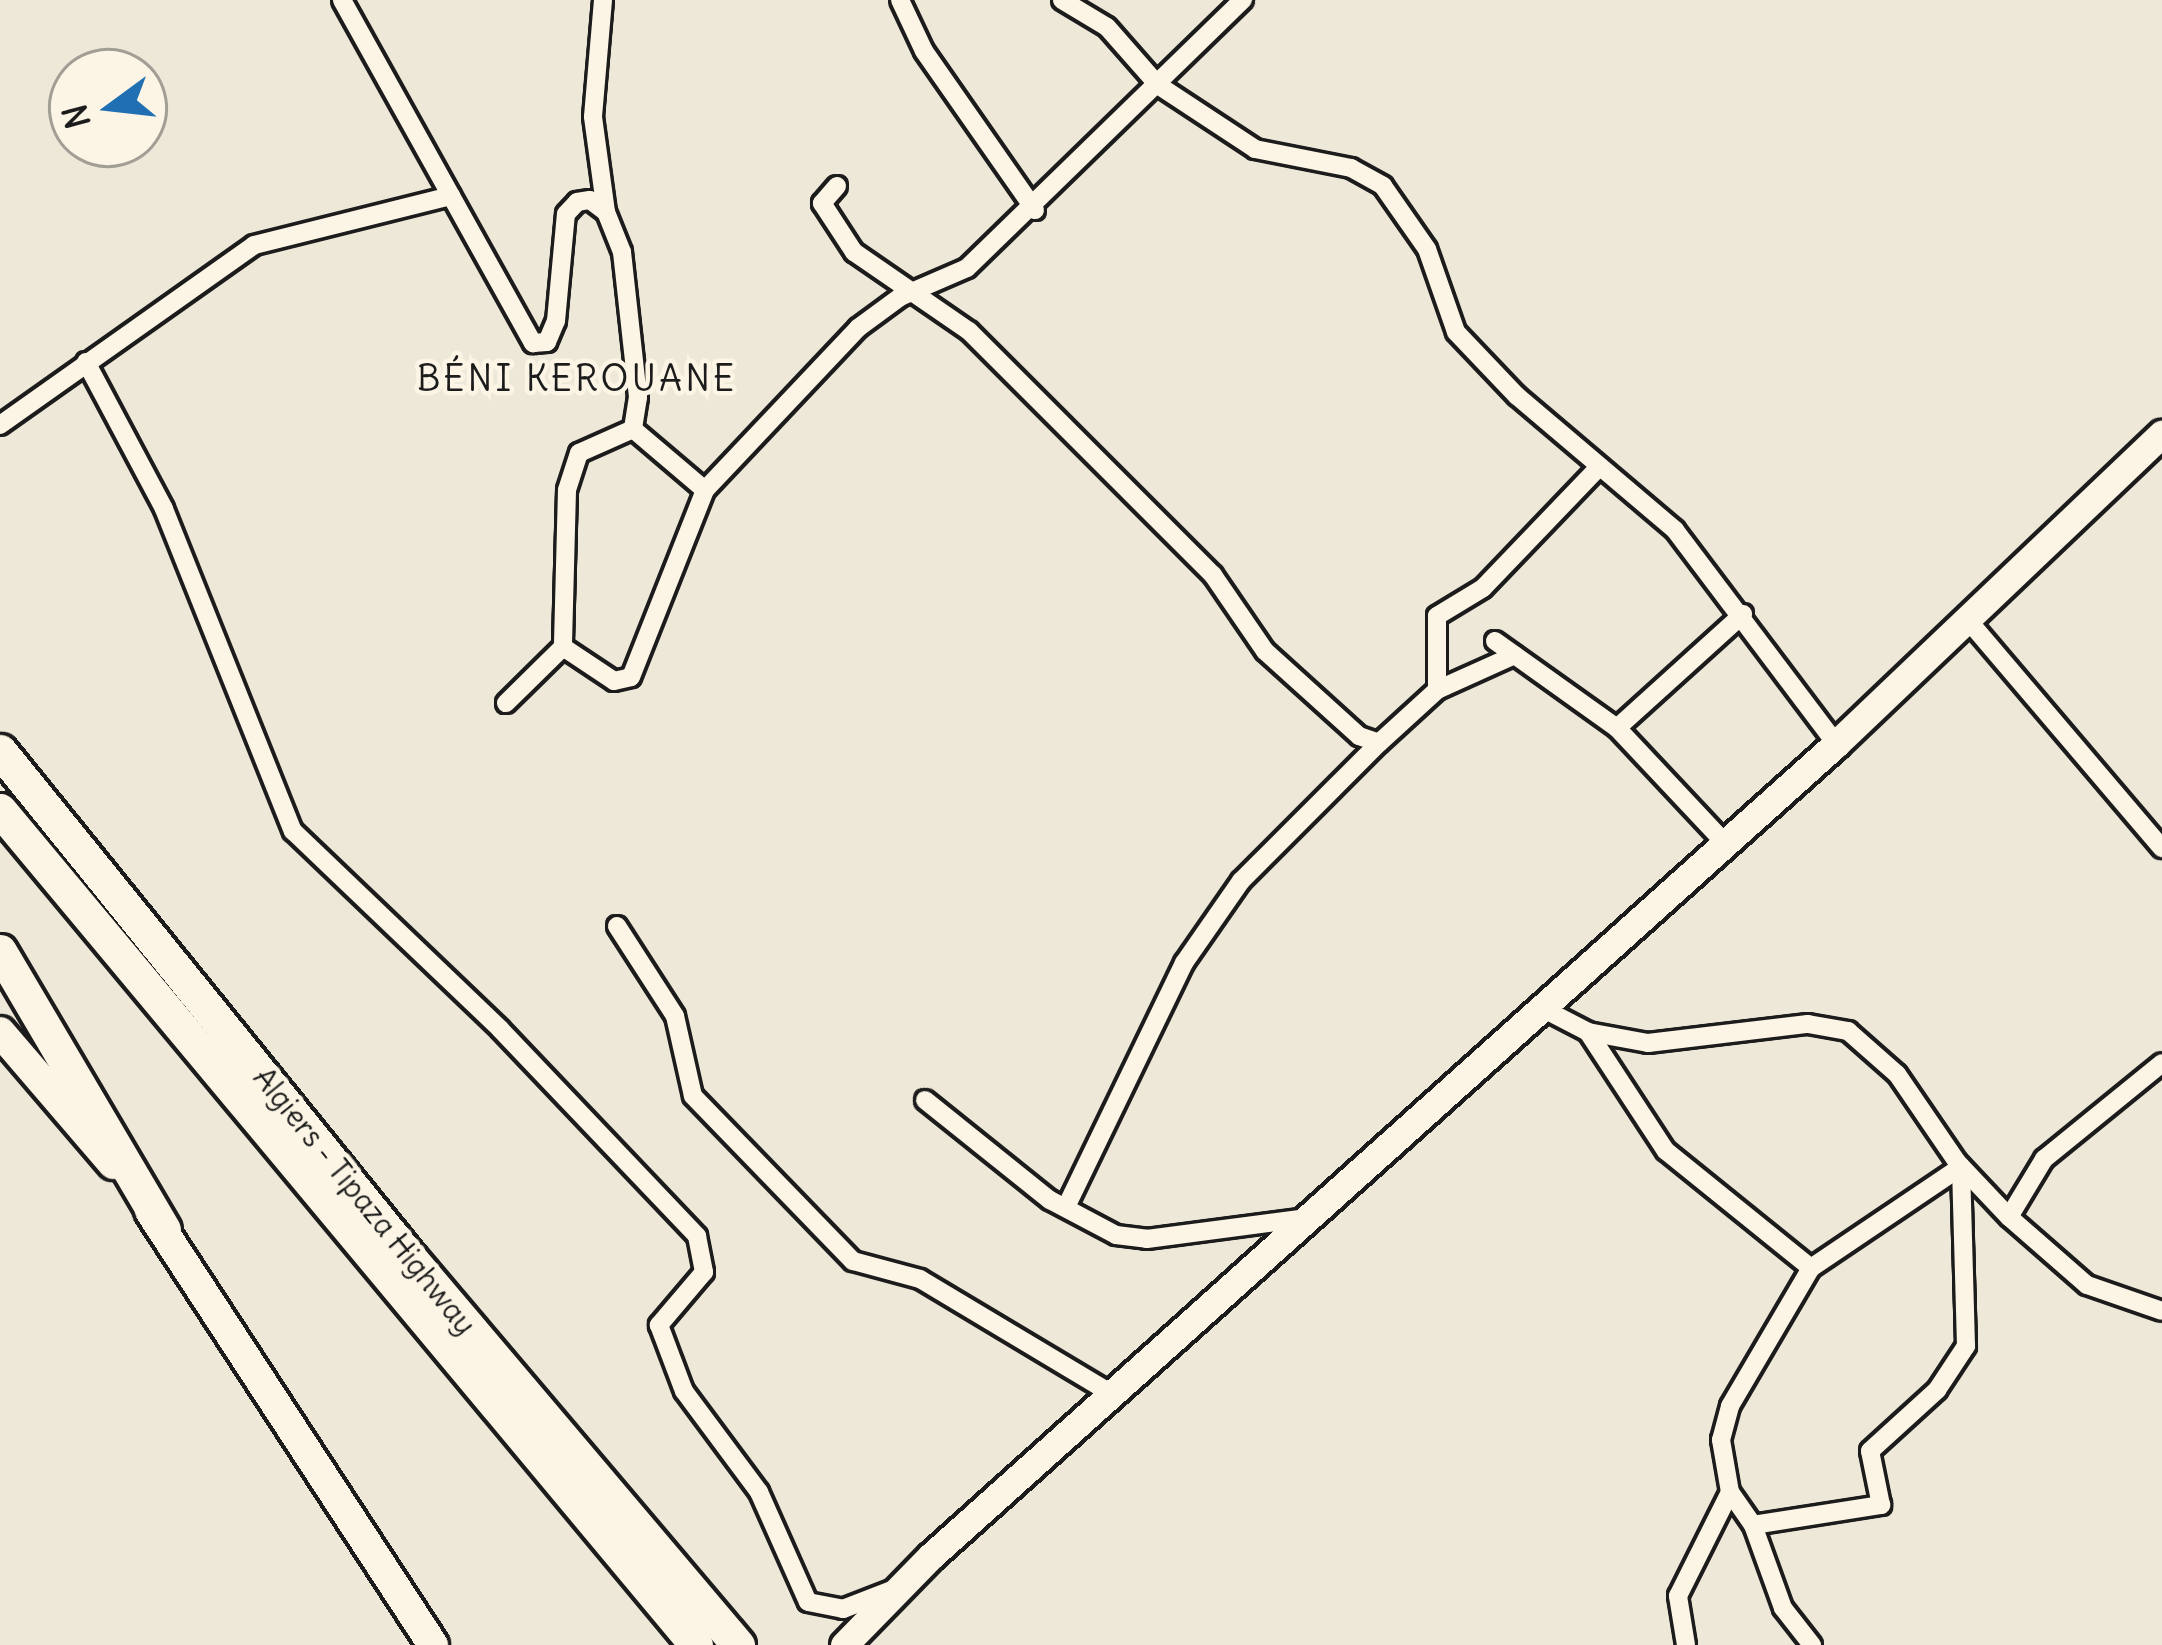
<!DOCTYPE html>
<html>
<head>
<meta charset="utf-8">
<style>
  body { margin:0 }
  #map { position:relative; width:2162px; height:1645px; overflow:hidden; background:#eee8d9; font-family:Delius,sans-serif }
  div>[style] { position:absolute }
  .roads { filter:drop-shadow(3px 0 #1c1c1c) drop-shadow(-3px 0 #1c1c1c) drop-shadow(0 3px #1c1c1c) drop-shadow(0 -3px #1c1c1c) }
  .street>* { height:18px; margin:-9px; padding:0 9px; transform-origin:9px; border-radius:9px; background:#fcf5e5 }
  .secondary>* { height:27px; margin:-13.5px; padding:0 13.5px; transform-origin:13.5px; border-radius:13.5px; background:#fcf5e5 }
  .primary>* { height:30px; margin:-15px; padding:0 15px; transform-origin:15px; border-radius:15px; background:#fcf5e5 }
  .highway>* { height:33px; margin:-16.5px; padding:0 16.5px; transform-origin:16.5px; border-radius:16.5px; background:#fcf5e5 }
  span { translate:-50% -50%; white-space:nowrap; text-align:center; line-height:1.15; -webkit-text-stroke:9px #fcf5e5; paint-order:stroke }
  .street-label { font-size:30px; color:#1c1c1c }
  .quarter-label { font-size:36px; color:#1c1c1c; letter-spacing:3px }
  .north { position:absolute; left:48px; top:48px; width:120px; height:120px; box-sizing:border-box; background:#fcf5e5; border:3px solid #a29e95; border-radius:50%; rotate:255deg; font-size:33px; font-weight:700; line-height:48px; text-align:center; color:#1c1c1c }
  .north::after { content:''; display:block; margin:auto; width:42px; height:54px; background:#1f6fb2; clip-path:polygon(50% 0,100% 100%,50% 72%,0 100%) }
</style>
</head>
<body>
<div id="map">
  <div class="roads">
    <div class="street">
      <div style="left:342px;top:0;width:393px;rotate:60.9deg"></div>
      <div style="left:533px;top:343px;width:14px;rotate:-4deg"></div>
      <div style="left:547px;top:342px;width:23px;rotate:-67deg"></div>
      <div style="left:556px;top:321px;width:107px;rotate:-84.7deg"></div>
      <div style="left:566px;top:214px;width:16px;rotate:-47deg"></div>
      <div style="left:577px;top:202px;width:13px;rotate:-9deg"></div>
      <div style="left:590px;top:200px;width:20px;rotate:37deg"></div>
      <div style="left:606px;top:212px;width:43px;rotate:68.2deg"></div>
      <div style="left:622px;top:252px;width:146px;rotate:83.7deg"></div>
      <div style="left:638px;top:397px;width:32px;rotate:99deg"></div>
      <div style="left:633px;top:429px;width:59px;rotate:156deg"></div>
      <div style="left:579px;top:453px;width:39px;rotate:108deg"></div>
      <div style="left:567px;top:490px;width:157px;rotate:91.5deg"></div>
      <div style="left:563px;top:647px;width:80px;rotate:135.5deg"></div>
      <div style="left:603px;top:0;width:117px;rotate:94.9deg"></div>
      <div style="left:593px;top:117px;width:96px;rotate:82.2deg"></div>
      <div style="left:900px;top:0;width:56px;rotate:64.8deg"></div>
      <div style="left:924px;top:51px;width:194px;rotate:55.1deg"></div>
      <div style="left:1062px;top:0;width:52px;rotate:31deg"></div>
      <div style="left:1107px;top:27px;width:77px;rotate:48.7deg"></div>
      <div style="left:1158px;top:85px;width:116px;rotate:33.4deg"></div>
      <div style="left:1255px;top:149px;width:98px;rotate:11.2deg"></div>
      <div style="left:1351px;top:168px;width:37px;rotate:29deg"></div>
      <div style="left:1383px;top:186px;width:77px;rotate:55.1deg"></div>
      <div style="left:1427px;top:249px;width:88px;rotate:70.7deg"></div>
      <div style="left:1456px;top:332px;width:88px;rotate:46.4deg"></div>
      <div style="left:1517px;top:396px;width:207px;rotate:40.3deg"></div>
      <div style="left:1675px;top:530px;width:268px;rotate:53deg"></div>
      <div style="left:837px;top:186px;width:23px;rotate:131deg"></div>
      <div style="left:822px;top:203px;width:59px;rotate:56.9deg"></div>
      <div style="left:854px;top:252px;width:140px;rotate:34.5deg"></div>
      <div style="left:969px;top:331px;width:345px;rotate:45deg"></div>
      <div style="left:1213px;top:575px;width:92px;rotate:55.6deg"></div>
      <div style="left:1265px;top:651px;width:127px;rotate:42.1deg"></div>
      <div style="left:1359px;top:736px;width:21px;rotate:19deg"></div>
      <div style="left:1379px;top:743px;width:79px;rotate:-42.4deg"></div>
      <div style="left:1437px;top:690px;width:74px;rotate:-90deg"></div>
      <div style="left:1437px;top:616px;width:54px;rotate:-31.3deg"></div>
      <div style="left:1483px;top:588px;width:168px;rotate:-46.2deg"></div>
      <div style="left:86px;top:362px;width:166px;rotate:62deg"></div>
      <div style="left:164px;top:509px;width:347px;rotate:68.2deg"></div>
      <div style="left:293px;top:831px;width:286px;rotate:43.7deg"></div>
      <div style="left:500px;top:1029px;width:286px;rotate:46.4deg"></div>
      <div style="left:697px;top:1236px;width:37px;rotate:79deg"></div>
      <div style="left:704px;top:1272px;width:70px;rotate:130.3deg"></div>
      <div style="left:659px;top:1325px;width:71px;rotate:69.3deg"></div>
      <div style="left:684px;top:1391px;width:126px;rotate:53.4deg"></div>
      <div style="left:759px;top:1492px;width:120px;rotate:66deg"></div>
      <div style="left:808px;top:1602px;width:36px;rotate:11deg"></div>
      <div style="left:843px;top:1609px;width:63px;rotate:-21.3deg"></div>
      <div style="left:0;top:425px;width:311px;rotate:-35.3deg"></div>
      <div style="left:254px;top:245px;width:203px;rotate:-14deg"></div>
      <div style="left:633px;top:429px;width:94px;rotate:40.3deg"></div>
      <div style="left:1967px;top:619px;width:301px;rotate:49.6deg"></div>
      <div style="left:1495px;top:641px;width:150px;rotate:35.5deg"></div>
      <div style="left:1617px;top:728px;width:155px;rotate:46.8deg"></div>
      <div style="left:563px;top:647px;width:61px;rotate:33.7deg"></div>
      <div style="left:614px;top:681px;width:17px;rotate:-13deg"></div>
      <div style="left:631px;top:677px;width:201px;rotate:-68.4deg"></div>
      <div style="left:705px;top:490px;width:223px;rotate:-46.6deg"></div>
      <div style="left:858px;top:328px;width:52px;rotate:-36.4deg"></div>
      <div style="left:900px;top:297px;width:73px;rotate:-23.4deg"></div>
      <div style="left:967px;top:268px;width:385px;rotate:-44.2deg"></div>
      <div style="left:1437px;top:690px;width:85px;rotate:-24.2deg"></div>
      <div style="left:1617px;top:728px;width:170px;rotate:-42.1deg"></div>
      <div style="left:617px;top:926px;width:107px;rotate:57.2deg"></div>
      <div style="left:675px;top:1016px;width:82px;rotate:77.3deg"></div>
      <div style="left:693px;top:1096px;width:230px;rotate:45.9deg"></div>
      <div style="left:853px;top:1261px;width:69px;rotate:15deg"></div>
      <div style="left:920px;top:1279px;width:226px;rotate:30.9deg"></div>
      <div style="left:1538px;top:1006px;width:56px;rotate:27.5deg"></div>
      <div style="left:1588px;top:1032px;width:61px;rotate:10.4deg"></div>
      <div style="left:1648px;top:1043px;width:161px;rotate:-6.8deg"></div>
      <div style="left:1808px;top:1024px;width:41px;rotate:9.9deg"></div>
      <div style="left:1848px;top:1031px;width:65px;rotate:41.3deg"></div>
      <div style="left:1897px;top:1074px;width:107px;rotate:55.7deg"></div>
      <div style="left:1957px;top:1162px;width:76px;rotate:46.6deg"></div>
      <div style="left:2009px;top:1217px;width:103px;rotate:41.1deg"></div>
      <div style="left:2087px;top:1285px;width:79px;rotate:19.1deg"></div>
      <div style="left:1588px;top:1032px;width:142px;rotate:56.8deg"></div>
      <div style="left:1666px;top:1151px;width:186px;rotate:38.9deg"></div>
      <div style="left:925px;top:1100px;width:160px;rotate:38.7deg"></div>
      <div style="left:1050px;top:1200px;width:75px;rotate:27.9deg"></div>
      <div style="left:1116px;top:1235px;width:31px;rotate:7deg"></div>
      <div style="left:1147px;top:1239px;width:160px;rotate:-7.5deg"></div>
      <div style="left:1067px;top:1205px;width:269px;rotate:-64.2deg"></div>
      <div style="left:1184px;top:963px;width:100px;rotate:-55.2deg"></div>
      <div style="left:1241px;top:881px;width:195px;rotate:-45deg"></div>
      <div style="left:2009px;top:1217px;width:68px;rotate:-58.9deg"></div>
      <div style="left:2044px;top:1159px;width:152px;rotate:-39.1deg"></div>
      <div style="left:1753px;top:1525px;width:130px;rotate:-8.9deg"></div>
      <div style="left:1881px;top:1505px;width:55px;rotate:-101.5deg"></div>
      <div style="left:1870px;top:1451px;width:91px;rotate:-42.3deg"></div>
      <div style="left:1937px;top:1390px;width:53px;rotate:-56.6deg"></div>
      <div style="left:1966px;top:1346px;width:179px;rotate:-91.6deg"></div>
      <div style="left:1686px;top:1645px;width:50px;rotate:-99.3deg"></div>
      <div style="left:1678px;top:1596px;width:116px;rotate:-63.4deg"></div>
      <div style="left:1812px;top:1645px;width:47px;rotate:-128.1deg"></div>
      <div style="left:1783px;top:1608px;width:88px;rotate:-109.9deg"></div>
      <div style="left:1753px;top:1525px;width:40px;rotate:-124.9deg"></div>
      <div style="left:1730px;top:1492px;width:53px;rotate:-99.8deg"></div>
      <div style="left:1721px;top:1440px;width:35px;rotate:-75deg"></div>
      <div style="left:1730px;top:1406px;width:160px;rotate:-59.6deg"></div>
      <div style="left:1811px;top:1268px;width:181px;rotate:-34deg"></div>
    </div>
    <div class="secondary">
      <div style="left:844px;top:1645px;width:124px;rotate:-45.7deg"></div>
      <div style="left:931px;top:1556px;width:1216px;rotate:-41.9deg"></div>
      <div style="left:1836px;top:744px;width:450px;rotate:-43.6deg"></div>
    </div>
    <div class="primary">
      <div style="left:0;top:1032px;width:174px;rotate:49.4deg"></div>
      <div style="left:150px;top:1211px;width:518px;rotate:56.89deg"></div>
    </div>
    <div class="highway">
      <div style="left:0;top:751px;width:653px;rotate:51.03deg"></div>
      <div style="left:411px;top:1259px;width:506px;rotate:49.73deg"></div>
      <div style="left:0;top:810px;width:1087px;rotate:50.19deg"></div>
      <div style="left:0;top:951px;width:323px;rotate:59.5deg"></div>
    </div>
  </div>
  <div class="street-label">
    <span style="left:365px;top:1201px;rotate:51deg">Algiers - Tipaza Highway</span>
  </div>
  <div class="quarter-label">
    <span style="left:577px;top:379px">BÉNI KEROUANE</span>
  </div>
  <div class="north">N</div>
</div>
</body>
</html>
